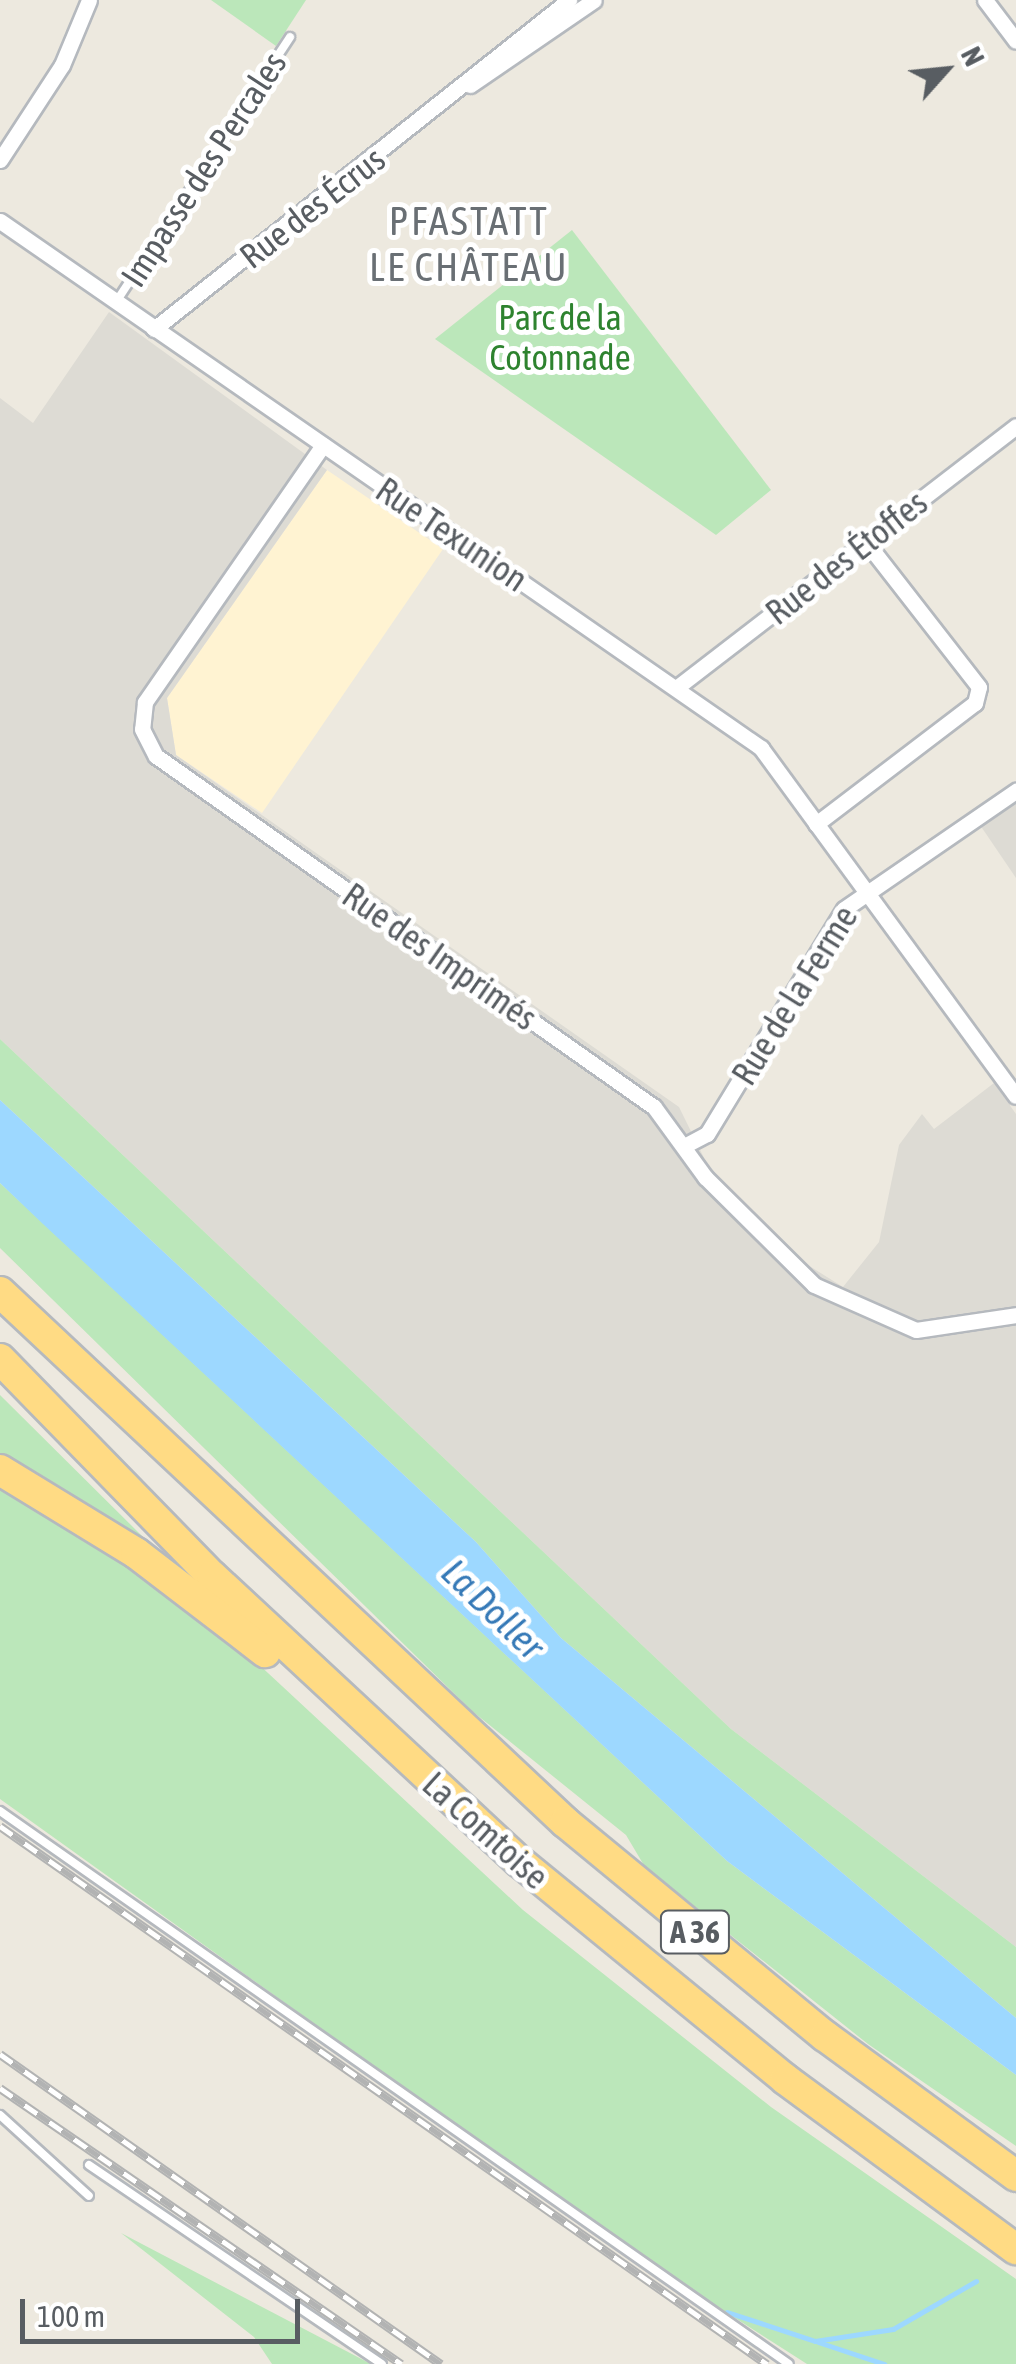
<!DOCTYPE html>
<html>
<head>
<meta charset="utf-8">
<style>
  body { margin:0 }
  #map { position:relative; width:1016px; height:2364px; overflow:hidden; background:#ede9df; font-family:"Asap Condensed",sans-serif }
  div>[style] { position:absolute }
  .commercial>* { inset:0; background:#fff3d2 }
  .industrial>* { inset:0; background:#dddbd4 }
  .green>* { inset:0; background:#bbe7ba }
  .water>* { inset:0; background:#9dd8ff }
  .stream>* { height:5px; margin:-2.5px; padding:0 2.5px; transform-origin:2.5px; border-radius:2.5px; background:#9dd8ff }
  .roads { filter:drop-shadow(2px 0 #b5b9be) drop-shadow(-2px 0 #b5b9be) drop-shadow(0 2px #b5b9be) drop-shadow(0 -2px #b5b9be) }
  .lane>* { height:8px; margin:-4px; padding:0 4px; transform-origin:4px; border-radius:4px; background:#fff }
  .street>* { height:15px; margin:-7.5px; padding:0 7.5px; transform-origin:7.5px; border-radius:7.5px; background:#fff }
  .highway>* { height:30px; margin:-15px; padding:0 15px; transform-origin:15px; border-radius:15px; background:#ffdb84 }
  .rail>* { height:9px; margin-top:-4.5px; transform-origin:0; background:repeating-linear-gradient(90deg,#fff 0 15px,#b2b3b3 0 30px); box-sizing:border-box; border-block:2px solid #b2b3b3 }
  span { translate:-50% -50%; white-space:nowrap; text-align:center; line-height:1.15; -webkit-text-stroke:10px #fff; paint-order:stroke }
  .shield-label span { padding:2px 8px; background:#fff; border:2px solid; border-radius:8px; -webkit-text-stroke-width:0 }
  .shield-label { font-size:32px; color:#585d62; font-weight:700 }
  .street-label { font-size:35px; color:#585d62 }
  .park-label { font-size:35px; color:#2e832f }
  .water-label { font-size:38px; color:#3579b7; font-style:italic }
  .quarter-label { font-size:40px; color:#696f74; letter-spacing:2.5px }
  .north { position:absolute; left:896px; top:20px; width:100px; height:100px; -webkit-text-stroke:8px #fff; paint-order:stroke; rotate:63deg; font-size:28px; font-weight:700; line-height:40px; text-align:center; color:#585d62 }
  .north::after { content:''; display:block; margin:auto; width:35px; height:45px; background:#585d62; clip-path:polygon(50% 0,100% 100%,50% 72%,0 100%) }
  .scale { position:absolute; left:20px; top:2299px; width:280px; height:45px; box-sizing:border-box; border:5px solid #585d62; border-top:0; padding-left:12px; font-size:30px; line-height:35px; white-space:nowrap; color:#585d62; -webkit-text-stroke:8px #fff; paint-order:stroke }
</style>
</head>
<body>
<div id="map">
  <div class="commercial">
    <div style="clip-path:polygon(327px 470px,443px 549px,262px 813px,176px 755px,167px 698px)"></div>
  </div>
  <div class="industrial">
    <div style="clip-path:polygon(109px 312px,327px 470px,167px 698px,176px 755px,679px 1107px,709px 1168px,803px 1262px,843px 1287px,879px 1242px,899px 1145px,922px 1114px,934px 1129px,994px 1083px,1016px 1114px,1016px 1947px,731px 1729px,0 1039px,0 398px,33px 423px)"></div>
    <div style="clip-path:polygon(1016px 802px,1016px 878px,980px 825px)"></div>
  </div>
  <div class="green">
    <div style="clip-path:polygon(211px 0,306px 0,276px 46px)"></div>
    <div style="clip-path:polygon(572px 230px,771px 490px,716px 535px,435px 339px)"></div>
    <div style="clip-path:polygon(0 1039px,731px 1729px,1016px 1947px,1016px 2018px,561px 1638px,476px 1542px,0 1100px)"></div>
    <div style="clip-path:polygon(0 1183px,727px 1861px,1016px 2075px,1016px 2146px,868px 2044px,645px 1867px,626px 1835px,472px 1711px,0 1248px)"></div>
    <div style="clip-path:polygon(0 1395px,143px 1537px,0 1457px)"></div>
    <div style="clip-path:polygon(0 1484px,128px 1564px,253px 1659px,523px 1910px,771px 2107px,1016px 2279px,1016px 2364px,807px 2364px,637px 2255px,0 1799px)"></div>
    <div style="clip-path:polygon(121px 2233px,371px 2364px,272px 2364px,254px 2337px)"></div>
  </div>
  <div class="water">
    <div style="clip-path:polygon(0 1100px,476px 1542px,561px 1638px,1016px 2018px,1016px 2075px,727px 1861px,43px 1224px,0 1183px)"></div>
  </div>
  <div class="stream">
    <div style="left:727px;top:2312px;width:93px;rotate:18.2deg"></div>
    <div style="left:815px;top:2341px;width:79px;rotate:-8.7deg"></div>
    <div style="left:893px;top:2329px;width:96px;rotate:-30deg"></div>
    <div style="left:818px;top:2342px;width:70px;rotate:18.4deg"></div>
  </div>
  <div class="roads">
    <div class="lane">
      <div style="left:116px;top:302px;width:317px;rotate:-56.7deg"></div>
      <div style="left:0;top:1811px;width:963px;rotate:35.03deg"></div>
      <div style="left:0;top:2115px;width:120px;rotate:42.3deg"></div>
      <div style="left:89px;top:2165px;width:354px;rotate:34.2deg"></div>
    </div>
    <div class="street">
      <div style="left:985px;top:0;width:51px;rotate:52.9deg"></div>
      <div style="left:470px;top:85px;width:150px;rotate:-34.4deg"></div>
      <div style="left:0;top:160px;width:113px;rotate:-56.9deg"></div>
      <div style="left:62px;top:65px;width:70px;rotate:-67.4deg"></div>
      <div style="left:0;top:221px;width:926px;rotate:34.7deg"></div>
      <div style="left:761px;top:748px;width:431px;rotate:53.8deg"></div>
      <div style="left:154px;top:329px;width:530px;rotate:-38.41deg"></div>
      <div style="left:323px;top:445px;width:313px;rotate:124.7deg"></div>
      <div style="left:145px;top:702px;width:27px;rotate:96deg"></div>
      <div style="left:142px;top:729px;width:30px;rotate:63deg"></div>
      <div style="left:156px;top:756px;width:609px;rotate:35.18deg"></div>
      <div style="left:654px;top:1107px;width:87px;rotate:53.9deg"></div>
      <div style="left:705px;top:1177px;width:153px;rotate:44.7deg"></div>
      <div style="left:814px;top:1285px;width:111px;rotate:23.8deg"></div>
      <div style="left:916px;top:1330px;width:101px;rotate:-8.5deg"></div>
      <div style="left:676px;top:688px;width:429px;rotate:-37.6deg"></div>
      <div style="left:816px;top:824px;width:200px;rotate:-37.3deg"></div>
      <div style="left:975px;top:703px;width:16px;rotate:-76deg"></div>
      <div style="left:979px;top:687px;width:184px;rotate:-127.9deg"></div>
      <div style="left:684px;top:1146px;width:26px;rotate:-28deg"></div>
      <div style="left:707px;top:1134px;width:263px;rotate:-58.7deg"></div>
      <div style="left:844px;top:909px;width:209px;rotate:-34.5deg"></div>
    </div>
    <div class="highway">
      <div style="left:0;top:1292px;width:775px;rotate:43.17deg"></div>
      <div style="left:565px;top:1822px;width:337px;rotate:39.5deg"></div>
      <div style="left:825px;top:2036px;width:237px;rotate:36.2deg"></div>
      <div style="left:0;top:1359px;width:303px;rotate:45.7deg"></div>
      <div style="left:212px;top:1576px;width:420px;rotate:42.9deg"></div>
      <div style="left:520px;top:1862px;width:343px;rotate:39.3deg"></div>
      <div style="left:785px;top:2079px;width:287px;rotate:36.4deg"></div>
      <div style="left:0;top:1470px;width:159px;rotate:31.4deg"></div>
      <div style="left:136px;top:1553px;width:163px;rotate:37.5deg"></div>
    </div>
  </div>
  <div class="rail">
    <div style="left:0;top:1826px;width:937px;rotate:35.05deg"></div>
    <div style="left:0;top:2054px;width:539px;rotate:35.11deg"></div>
    <div style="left:0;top:2088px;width:487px;rotate:34.5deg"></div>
  </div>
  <div class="shield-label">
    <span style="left:695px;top:1932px">A 36</span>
  </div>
  <div class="street-label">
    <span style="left:203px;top:169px;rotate:-57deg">Impasse des Percales</span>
    <span style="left:312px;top:207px;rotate:-38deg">Rue des Écrus</span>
    <span style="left:452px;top:534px;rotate:34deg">Rue Texunion</span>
    <span style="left:846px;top:557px;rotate:-38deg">Rue des Étoffes</span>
    <span style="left:440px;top:956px;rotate:35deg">Rue des Imprimés</span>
    <span style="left:794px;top:995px;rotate:-58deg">Rue de la Ferme</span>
    <span style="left:486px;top:1830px;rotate:42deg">La Comtoise</span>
  </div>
  <div class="park-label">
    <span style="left:560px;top:337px">Parc de la<br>Cotonnade</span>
  </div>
  <div class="water-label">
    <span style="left:493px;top:1609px;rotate:44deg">La Doller</span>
  </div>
  <div class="quarter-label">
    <span style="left:469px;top:244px">PFASTATT<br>LE CHÂTEAU</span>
  </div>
  <div class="north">N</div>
  <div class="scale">100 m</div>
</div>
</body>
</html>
